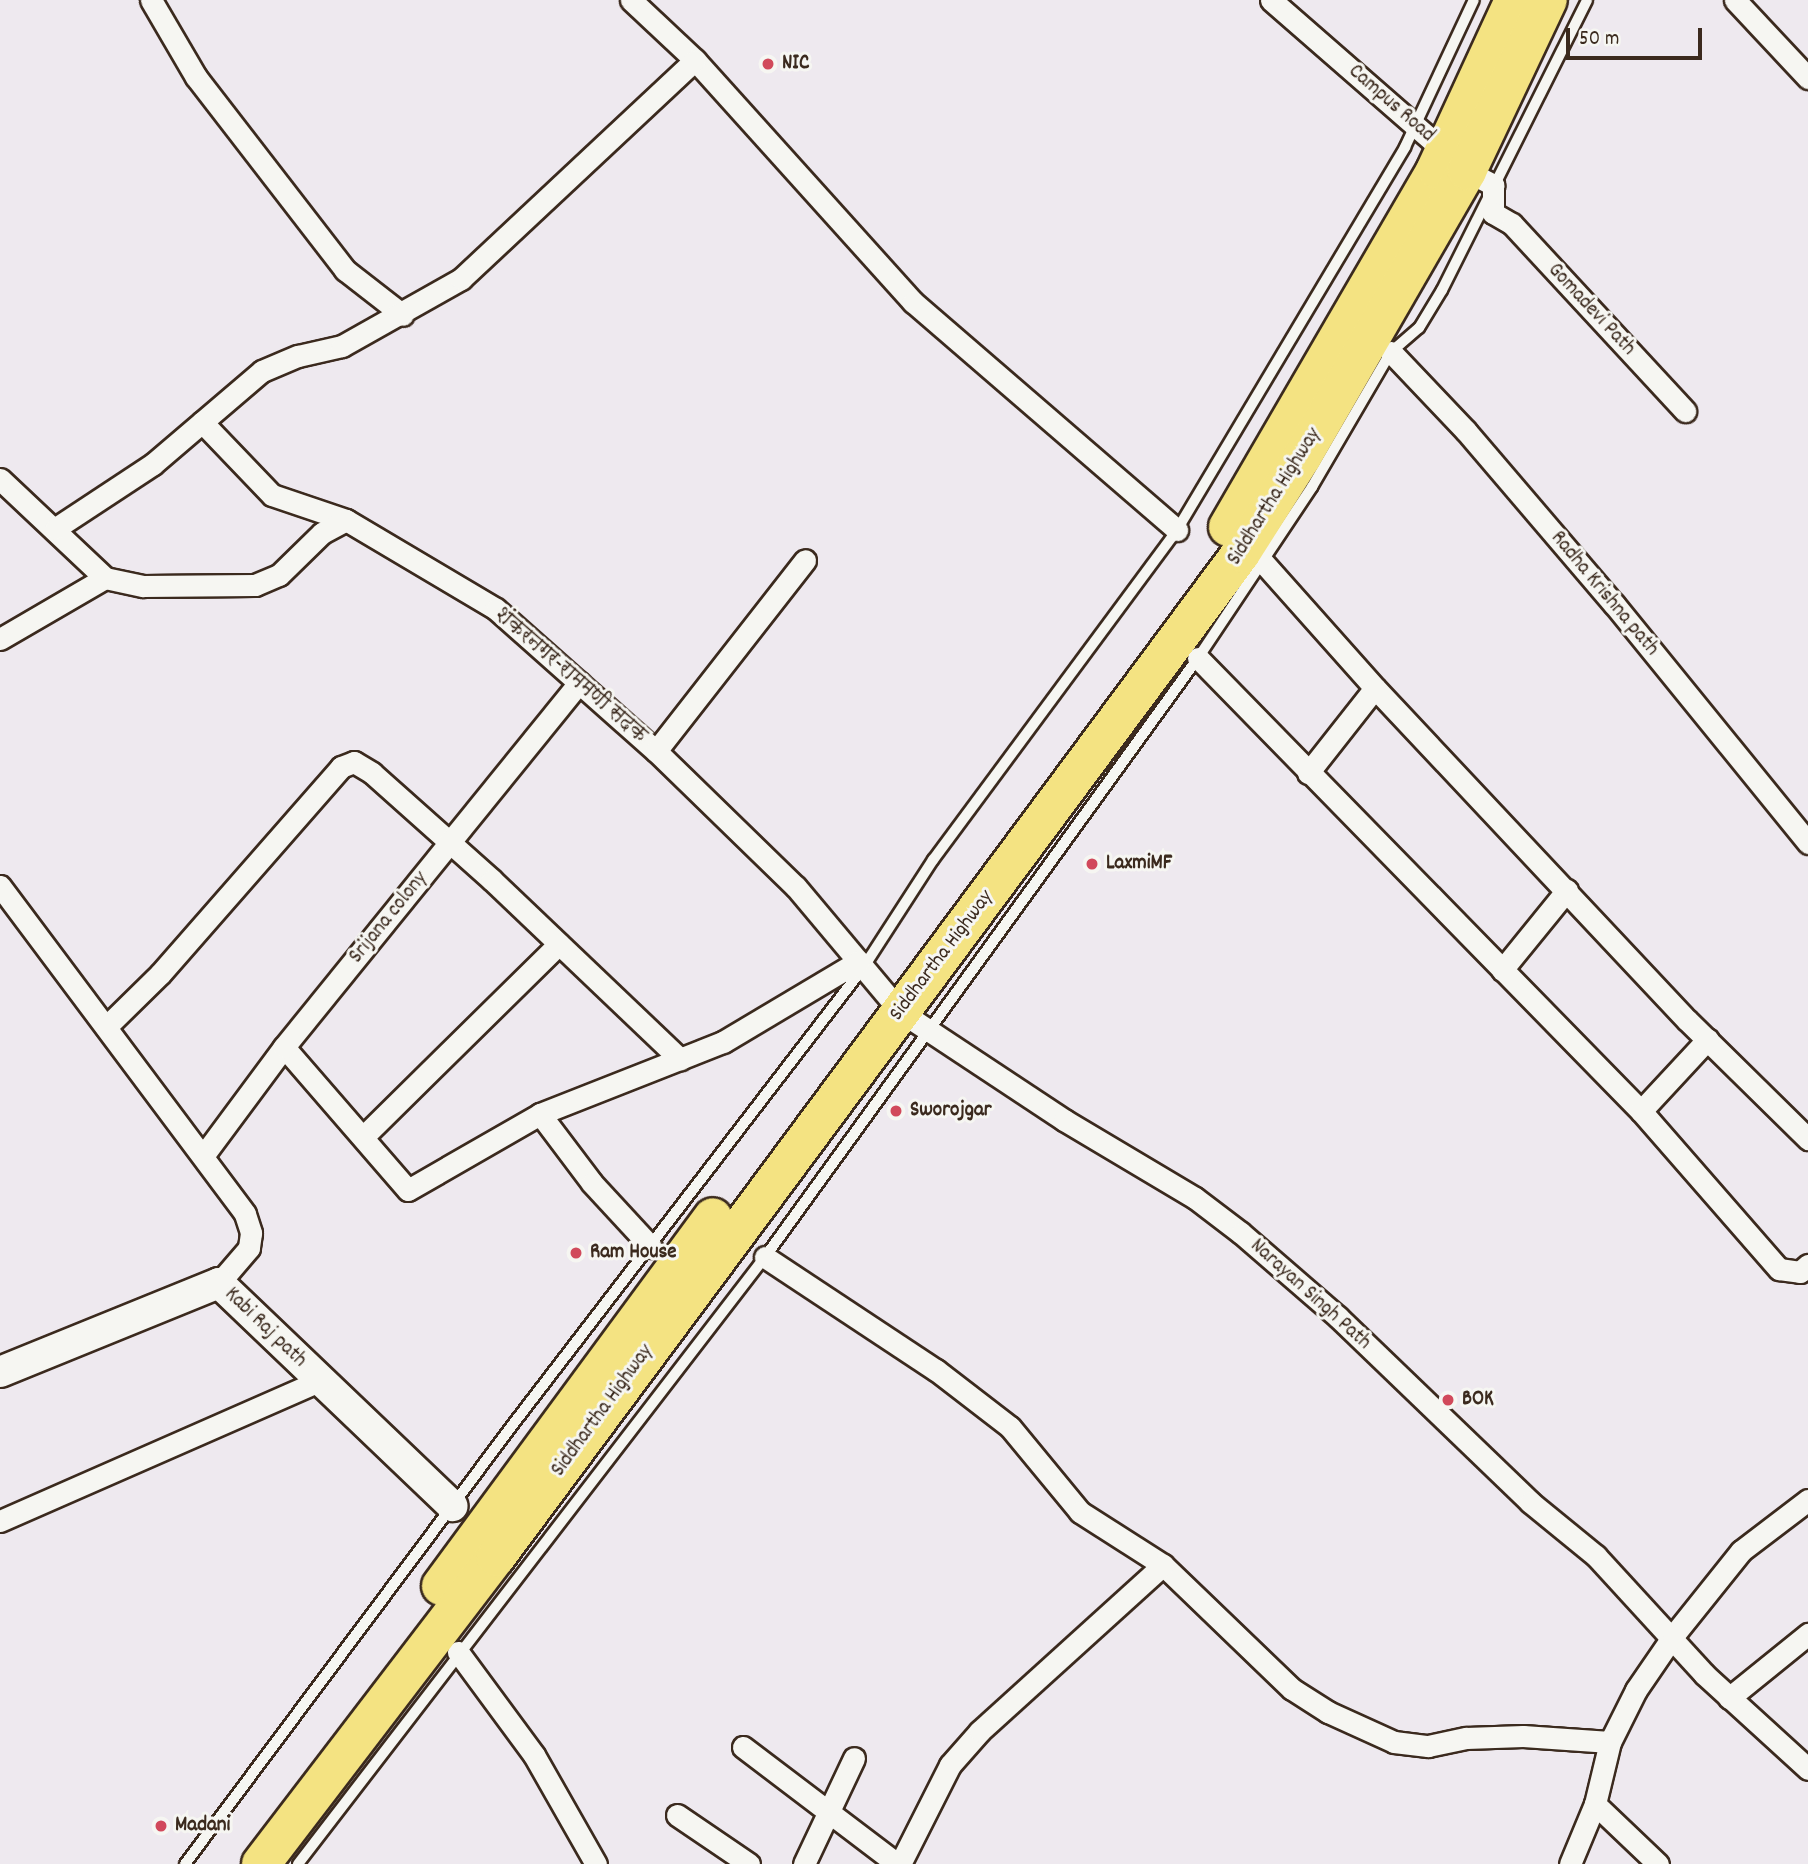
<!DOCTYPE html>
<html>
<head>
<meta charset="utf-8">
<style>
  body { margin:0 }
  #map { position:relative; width:1808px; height:1864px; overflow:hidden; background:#eee9ef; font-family:Dekko,"Playpen Sans Deva",sans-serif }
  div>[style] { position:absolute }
  .roads { filter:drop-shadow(2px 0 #3b2a1e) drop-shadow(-2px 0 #3b2a1e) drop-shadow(0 2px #3b2a1e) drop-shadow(0 -2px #3b2a1e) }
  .lane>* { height:10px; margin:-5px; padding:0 5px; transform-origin:5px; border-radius:5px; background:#f6f6f2 }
  .street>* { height:21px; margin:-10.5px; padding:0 10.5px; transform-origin:10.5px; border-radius:10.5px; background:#f6f6f2 }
  .secondary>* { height:30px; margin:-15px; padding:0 15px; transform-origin:15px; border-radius:15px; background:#f6f6f2 }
  .highway>* { height:38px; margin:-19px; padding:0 19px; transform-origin:19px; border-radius:19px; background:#f4e382 }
  .dots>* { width:19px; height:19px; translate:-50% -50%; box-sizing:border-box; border:4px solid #f6f6f2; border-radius:50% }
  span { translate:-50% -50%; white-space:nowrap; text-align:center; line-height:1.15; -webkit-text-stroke:6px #f6f6f2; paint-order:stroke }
  .poi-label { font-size:21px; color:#3b2a1e; font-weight:700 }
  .left { translate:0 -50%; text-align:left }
  .street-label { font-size:21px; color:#3b2a1e }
  .scale { position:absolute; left:1566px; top:28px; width:136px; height:32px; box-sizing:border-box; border:4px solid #3b2a1e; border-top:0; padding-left:9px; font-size:21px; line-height:24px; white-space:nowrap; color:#3b2a1e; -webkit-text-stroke:5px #f6f6f2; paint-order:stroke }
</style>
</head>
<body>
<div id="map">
  <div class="roads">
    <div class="lane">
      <div style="left:185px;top:1864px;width:550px;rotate:-53.28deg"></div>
      <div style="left:514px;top:1423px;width:573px;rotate:-52.51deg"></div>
      <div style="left:863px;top:968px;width:129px;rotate:-57.1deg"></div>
      <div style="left:933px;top:860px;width:410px;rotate:-53.5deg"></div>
      <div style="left:1177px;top:530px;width:446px;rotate:-59.2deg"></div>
      <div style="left:1405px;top:147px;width:162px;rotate:-64.9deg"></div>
      <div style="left:298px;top:1864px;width:766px;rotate:-52.43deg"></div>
      <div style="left:765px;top:1257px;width:739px;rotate:-54.14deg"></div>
      <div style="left:1198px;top:658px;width:206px;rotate:-56.3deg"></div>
      <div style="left:1312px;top:487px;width:156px;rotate:-59.7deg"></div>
      <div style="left:1391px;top:352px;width:37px;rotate:-41deg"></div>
      <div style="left:1419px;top:328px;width:44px;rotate:-58.8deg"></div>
      <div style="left:1442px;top:290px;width:324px;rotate:-63.4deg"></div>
    </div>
    <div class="street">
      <div style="left:151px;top:0;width:89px;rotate:59.7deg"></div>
      <div style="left:196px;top:77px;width:244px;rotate:52.3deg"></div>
      <div style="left:345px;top:270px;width:73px;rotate:37.8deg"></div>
      <div style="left:631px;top:0;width:88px;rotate:43.2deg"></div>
      <div style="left:695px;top:60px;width:326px;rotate:48deg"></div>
      <div style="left:913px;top:302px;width:349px;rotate:40.8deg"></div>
      <div style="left:1271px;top:0;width:260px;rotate:41.1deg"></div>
      <div style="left:1467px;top:171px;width:30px;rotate:28deg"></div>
      <div style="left:1493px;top:185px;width:28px;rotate:90deg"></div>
      <div style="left:1493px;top:213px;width:22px;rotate:30deg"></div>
      <div style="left:1512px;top:224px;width:255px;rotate:47.2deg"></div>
      <div style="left:1735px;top:0;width:107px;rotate:46.9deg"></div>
      <div style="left:1391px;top:352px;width:109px;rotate:46.5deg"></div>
      <div style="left:1466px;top:431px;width:228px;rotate:49.5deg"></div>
      <div style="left:1614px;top:604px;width:308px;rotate:50.9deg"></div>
      <div style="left:202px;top:422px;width:101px;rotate:46.2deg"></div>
      <div style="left:272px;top:495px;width:78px;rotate:18.7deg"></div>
      <div style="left:0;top:479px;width:144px;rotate:43.3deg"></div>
      <div style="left:105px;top:578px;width:39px;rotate:12deg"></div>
      <div style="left:143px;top:586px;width:112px;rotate:-0.5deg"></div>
      <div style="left:255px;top:585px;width:26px;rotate:-23deg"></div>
      <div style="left:279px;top:575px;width:60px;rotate:-44.3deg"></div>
      <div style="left:322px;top:533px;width:27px;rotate:-28deg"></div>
      <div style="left:346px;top:520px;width:174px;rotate:30.7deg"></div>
      <div style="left:496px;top:609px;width:214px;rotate:41.6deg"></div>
      <div style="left:656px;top:751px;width:195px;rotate:44.2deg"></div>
      <div style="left:796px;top:887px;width:163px;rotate:50deg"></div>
      <div style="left:901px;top:1012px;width:196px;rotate:33.5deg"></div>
      <div style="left:1064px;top:1120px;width:152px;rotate:30.8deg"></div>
      <div style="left:1195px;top:1198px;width:58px;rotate:37.3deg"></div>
      <div style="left:1241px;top:1233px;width:128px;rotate:40.9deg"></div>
      <div style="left:1338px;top:1317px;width:267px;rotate:43.9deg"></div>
      <div style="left:1530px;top:1502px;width:85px;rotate:39.3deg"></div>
      <div style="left:1596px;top:1556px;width:160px;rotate:47.5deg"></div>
      <div style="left:1704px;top:1674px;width:141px;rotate:42.4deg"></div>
      <div style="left:56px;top:528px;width:116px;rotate:-33.4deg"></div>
      <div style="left:153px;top:464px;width:143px;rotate:-40.5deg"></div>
      <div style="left:262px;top:371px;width:39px;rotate:-23deg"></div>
      <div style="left:298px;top:356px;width:45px;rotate:-12.8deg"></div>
      <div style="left:342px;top:346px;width:137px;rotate:-29.4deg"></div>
      <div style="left:461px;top:279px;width:320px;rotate:-43.1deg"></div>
      <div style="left:1261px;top:560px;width:171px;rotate:48.3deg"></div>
      <div style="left:1375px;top:688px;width:456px;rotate:46.8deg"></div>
      <div style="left:1687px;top:1020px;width:170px;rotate:44.5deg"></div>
      <div style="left:0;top:639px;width:121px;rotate:-30.2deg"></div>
      <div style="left:1198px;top:658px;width:634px;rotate:45.64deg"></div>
      <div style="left:1641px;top:1111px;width:210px;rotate:48.9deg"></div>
      <div style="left:1779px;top:1269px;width:21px;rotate:8deg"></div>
      <div style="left:1800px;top:1272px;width:11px;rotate:-41deg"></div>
      <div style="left:656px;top:751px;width:242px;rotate:-52deg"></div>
      <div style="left:1308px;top:773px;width:108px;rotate:-51.8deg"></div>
      <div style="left:0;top:886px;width:409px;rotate:53.2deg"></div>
      <div style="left:245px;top:1214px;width:20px;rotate:72deg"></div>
      <div style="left:251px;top:1233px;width:15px;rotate:98deg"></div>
      <div style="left:249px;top:1248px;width:46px;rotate:130.6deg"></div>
      <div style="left:1502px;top:970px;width:103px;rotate:-50.9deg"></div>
      <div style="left:106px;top:1027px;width:76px;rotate:-44.5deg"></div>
      <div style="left:160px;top:974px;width:275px;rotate:-48.8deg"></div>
      <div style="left:341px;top:767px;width:14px;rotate:-21deg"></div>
      <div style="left:354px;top:762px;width:21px;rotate:31deg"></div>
      <div style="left:372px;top:773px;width:161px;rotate:41.7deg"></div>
      <div style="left:492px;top:880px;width:260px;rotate:43.6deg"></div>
      <div style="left:284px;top:1047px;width:189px;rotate:49.1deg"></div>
      <div style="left:408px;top:1190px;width:152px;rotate:-29.9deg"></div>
      <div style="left:540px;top:1114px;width:86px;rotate:53deg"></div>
      <div style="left:592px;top:1183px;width:87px;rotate:47.3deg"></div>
      <div style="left:1641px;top:1111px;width:98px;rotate:-47.1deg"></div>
      <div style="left:540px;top:1114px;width:197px;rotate:-21.5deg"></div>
      <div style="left:723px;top:1042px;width:158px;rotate:-30.8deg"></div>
      <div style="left:363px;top:1137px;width:275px;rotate:-44.6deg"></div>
      <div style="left:203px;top:1156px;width:136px;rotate:-53.4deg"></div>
      <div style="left:284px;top:1047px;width:469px;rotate:-51deg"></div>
      <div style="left:765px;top:1257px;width:205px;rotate:33.5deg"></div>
      <div style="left:936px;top:1370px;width:93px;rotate:37.6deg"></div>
      <div style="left:1010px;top:1427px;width:110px;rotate:50.5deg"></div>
      <div style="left:1080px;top:1512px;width:98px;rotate:32.6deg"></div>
      <div style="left:1163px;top:1565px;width:179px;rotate:43.9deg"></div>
      <div style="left:1292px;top:1689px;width:43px;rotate:32.6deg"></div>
      <div style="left:1328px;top:1712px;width:72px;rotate:24.4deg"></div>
      <div style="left:1394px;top:1742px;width:34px;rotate:7deg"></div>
      <div style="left:1428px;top:1746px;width:39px;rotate:-12deg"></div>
      <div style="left:1466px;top:1738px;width:57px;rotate:-2deg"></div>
      <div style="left:1523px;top:1736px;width:87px;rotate:3.9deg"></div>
      <div style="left:0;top:1521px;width:348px;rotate:-23.7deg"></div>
      <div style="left:458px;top:1652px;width:128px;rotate:53.6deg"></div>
      <div style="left:534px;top:1755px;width:125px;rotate:60.4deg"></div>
      <div style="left:1729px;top:1698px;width:102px;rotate:-39deg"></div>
      <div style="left:743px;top:1747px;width:193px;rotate:37.2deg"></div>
      <div style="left:1595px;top:1804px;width:87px;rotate:43.6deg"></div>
      <div style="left:677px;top:1815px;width:87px;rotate:34.2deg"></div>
      <div style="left:804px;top:1864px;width:117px;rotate:-64.7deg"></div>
      <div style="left:900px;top:1864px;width:111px;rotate:-63.2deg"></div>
      <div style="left:950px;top:1765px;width:45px;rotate:-48.6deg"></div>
      <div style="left:980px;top:1731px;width:247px;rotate:-42.2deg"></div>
      <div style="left:1570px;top:1864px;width:65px;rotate:-67.4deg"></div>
      <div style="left:1595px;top:1804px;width:64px;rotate:-76.4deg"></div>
      <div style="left:1610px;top:1742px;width:58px;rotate:-63.4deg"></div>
      <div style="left:1636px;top:1690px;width:65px;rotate:-55.6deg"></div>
      <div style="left:1673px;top:1636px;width:109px;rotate:-51.3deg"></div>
      <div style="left:1741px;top:1551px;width:84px;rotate:-37.3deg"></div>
    </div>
    <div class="secondary">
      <div style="left:0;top:1372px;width:236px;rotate:-22.1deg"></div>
      <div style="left:219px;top:1283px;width:323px;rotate:43.7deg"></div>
    </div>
    <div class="highway">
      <div style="left:1228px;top:527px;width:414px;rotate:-59.8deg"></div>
      <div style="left:1436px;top:169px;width:186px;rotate:-65.2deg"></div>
      <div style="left:441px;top:1586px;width:458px;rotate:-53.6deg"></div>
      <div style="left:261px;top:1864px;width:387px;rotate:-52.6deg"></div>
      <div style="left:496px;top:1557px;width:1250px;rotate:-53.42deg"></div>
      <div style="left:1241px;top:553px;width:114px;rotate:-57.6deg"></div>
      <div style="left:1302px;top:457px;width:330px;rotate:-60deg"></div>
      <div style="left:1467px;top:171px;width:189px;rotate:-64.7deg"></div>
    </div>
  </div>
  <div class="dots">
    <div style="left:768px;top:64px;background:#d1495b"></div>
    <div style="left:1092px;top:864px;background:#d1495b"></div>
    <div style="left:896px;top:1111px;background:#d1495b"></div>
    <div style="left:576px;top:1253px;background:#d1495b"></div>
    <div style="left:1448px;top:1400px;background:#d1495b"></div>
    <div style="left:161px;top:1826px;background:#d1495b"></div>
  </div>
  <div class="poi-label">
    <span class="left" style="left:782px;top:64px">NIC</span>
    <span class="left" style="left:1106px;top:864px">LaxmiMF</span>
    <span class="left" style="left:910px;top:1111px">Sworojgar</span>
    <span class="left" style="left:590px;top:1253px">Ram House</span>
    <span class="left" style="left:1462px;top:1400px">BOK</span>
    <span class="left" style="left:175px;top:1826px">Madani</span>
  </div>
  <div class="street-label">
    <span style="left:1391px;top:104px;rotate:41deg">Campus Road</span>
    <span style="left:1591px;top:310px;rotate:47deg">Gomadevi Path</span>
    <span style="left:1275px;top:497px;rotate:-58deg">Siddhartha Highway</span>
    <span style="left:1604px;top:594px;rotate:50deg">Radha Krishna path</span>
    <span style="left:570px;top:676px;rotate:41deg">शंकरनगर-राममणी सदक</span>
    <span style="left:389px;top:918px;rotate:-51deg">Srijana colony</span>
    <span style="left:942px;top:956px;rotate:-53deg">Siddhartha Highway</span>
    <span style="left:1310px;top:1295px;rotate:42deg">Narayan Singh Path</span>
    <span style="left:265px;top:1328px;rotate:44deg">Kabi Raj path</span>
    <span style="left:603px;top:1411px;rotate:-54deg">Siddhartha Highway</span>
  </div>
  <div class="scale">50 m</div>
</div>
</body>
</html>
